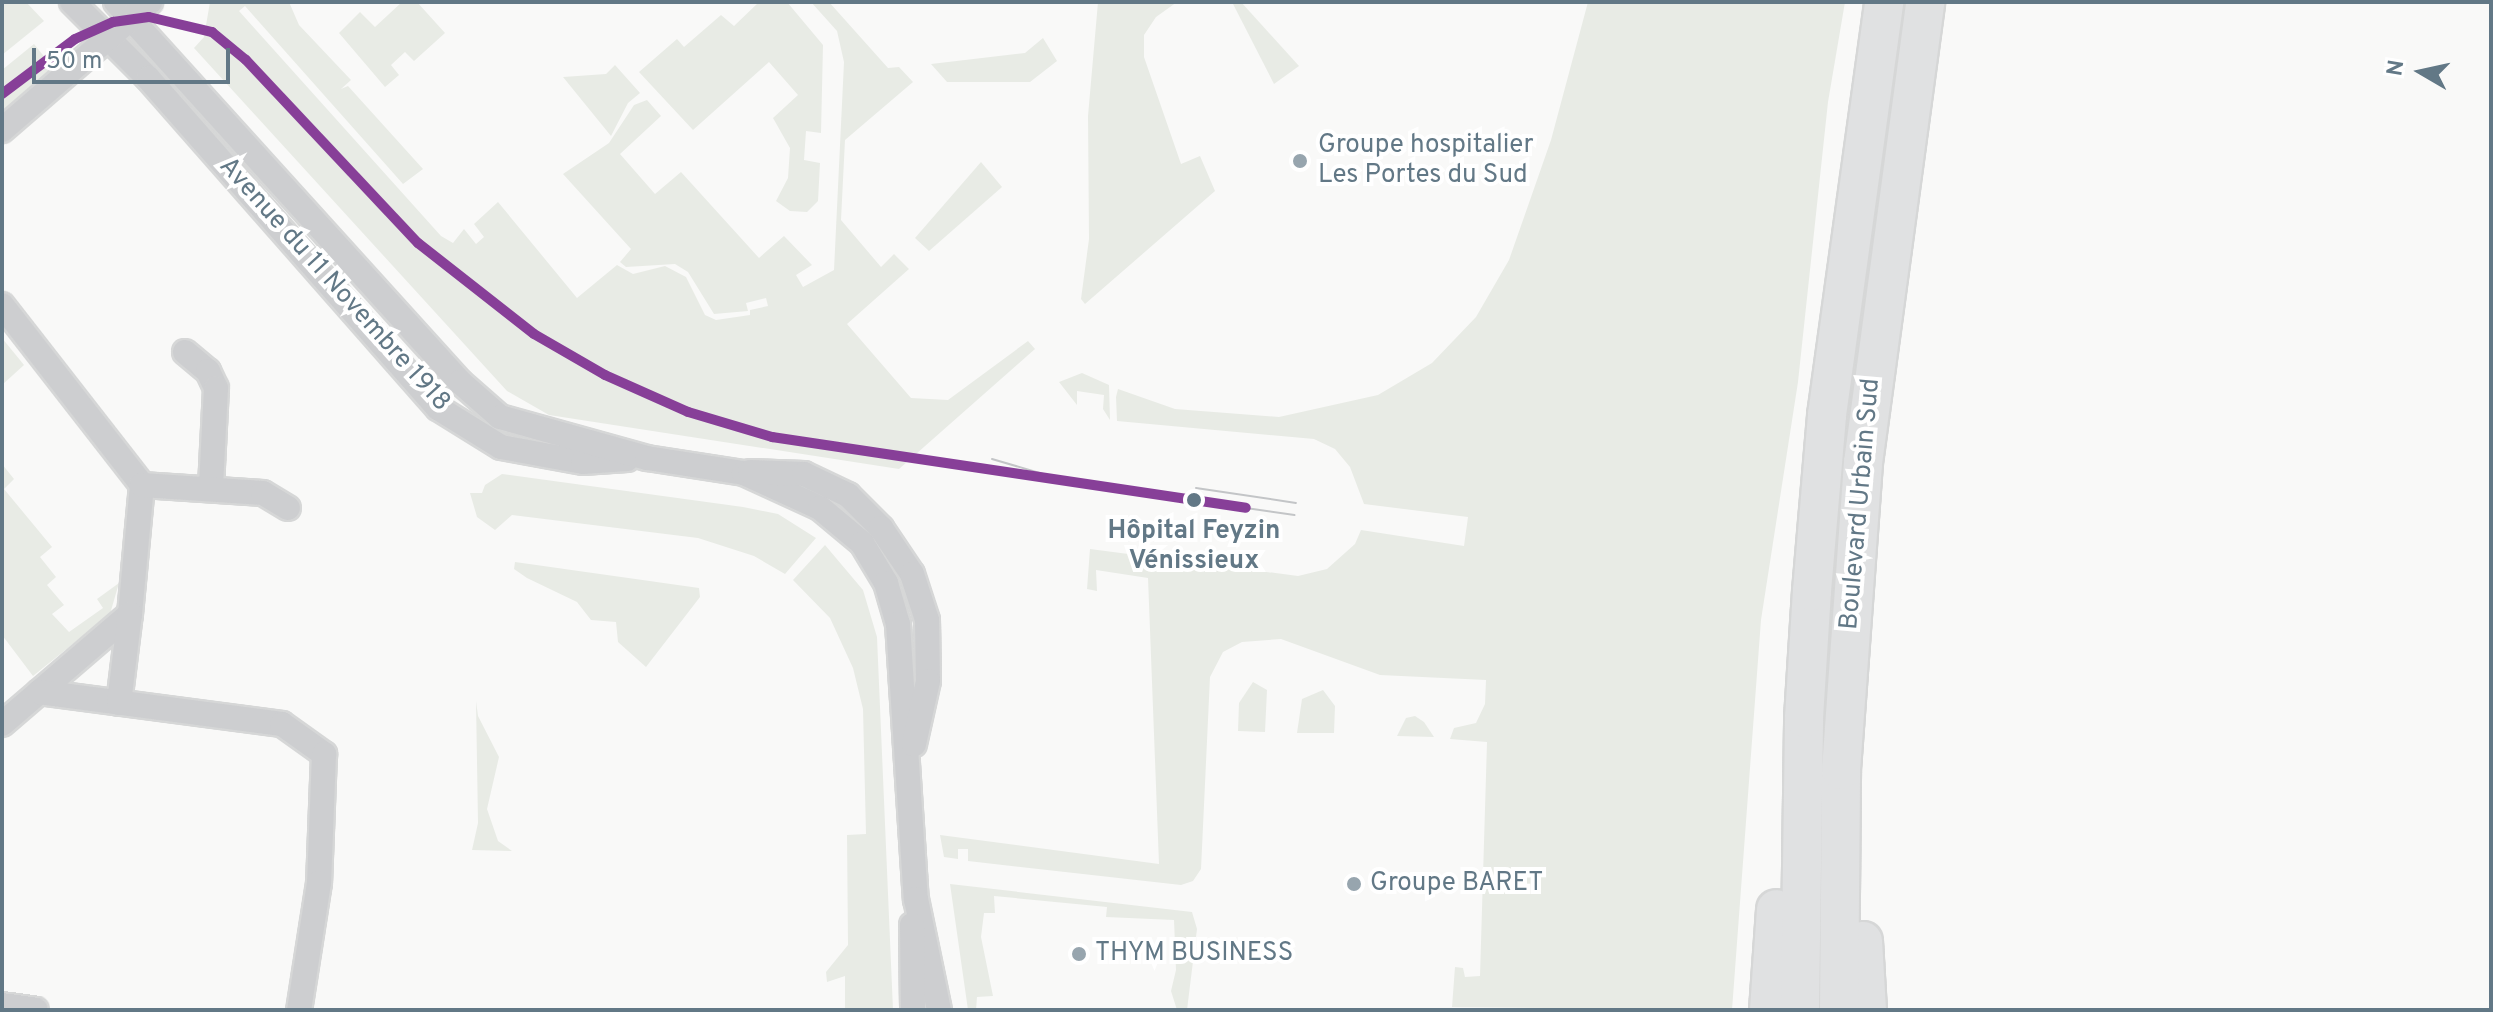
<!DOCTYPE html>
<html>
<head>
<meta charset="utf-8">
<style>
  body { margin:0 }
  #map { position:relative; width:2493px; height:1012px; overflow:hidden; background:#f9f9f8; font-family:Overpass,sans-serif }
  div>[style] { position:absolute }
  .green>* { inset:0; background:#e8ebe5 }
  .roads { filter:drop-shadow(2px 0 #d6d7d7) drop-shadow(-2px 0 #d6d7d7) drop-shadow(0 2px #d6d7d7) drop-shadow(0 -2px #d6d7d7) }
  .minor>* { height:24px; margin:-12px; padding:0 12px; transform-origin:12px; border-radius:12px; background:#cdced0 }
  .trunk>* { height:38px; margin:-19px; padding:0 19px; transform-origin:19px; border-radius:19px; background:#e0e1e2 }
  .tram>* { height:2px; margin:-1px; padding:0 1px; transform-origin:1px; border-radius:1px; background:#c3c5c7 }
  .tram-1>* { height:10px; margin:-5px; padding:0 5px; transform-origin:5px; border-radius:5px; background:#873f98 }
  .dots>* { width:22px; height:22px; translate:-50% -50%; box-sizing:border-box; border:4px solid #fff; border-radius:50% }
  span { translate:-50% -50%; white-space:nowrap; text-align:center; line-height:1.15; -webkit-text-stroke:8px #fff; paint-order:stroke }
  .poi-label { font-size:26px; color:#627886 }
  .left { translate:0 -50%; text-align:left }
  .street-label { font-size:26px; color:#627886 }
  .stop-label { font-size:26px; color:#627886; font-weight:700 }
  .frame { position:absolute; inset:0; border:4px solid #627886; pointer-events:none }
  .north { position:absolute; left:2381px; top:32px; width:80px; height:80px; -webkit-text-stroke:6px #fff; paint-order:stroke; rotate:279deg; font-size:22px; font-weight:700; line-height:32px; text-align:center; color:#627886 }
  .north::after { content:''; display:block; margin:auto; width:28px; height:36px; background:#627886; clip-path:polygon(50% 0,100% 100%,50% 72%,0 100%) }
  .scale { position:absolute; left:32px; top:48px; width:198px; height:36px; box-sizing:border-box; border:4px solid #627886; border-top:0; padding-left:10px; font-size:24px; line-height:28px; white-space:nowrap; color:#627886; -webkit-text-stroke:6px #fff; paint-order:stroke }
</style>
</head>
<body>
<div id="map">
  <div class="green">
    <div style="clip-path:polygon(2px 2px,26px 2px,44px 21px,2px 55px)"></div>
    <div style="clip-path:polygon(210px 2px,289px 2px,299px 25px,351px 80px,341px 89px,348px 86px,423px 169px,403px 184px,245px 6px,239px 11px,441px 236px,453px 243px,464px 229px,476px 244px,484px 237px,474px 224px,498px 202px,577px 298px,617px 265px,633px 274px,665px 266px,686px 277px,705px 315px,716px 320px,750px 315px,750px 310px,768px 306px,766px 298px,746px 303px,748px 311px,714px 314px,688px 272px,675px 264px,626px 267px,620px 262px,631px 249px,563px 174px,609px 143px,634px 105px,647px 100px,661px 116px,620px 154px,655px 194px,681px 172px,759px 258px,784px 236px,812px 265px,796px 275px,803px 287px,834px 270px,844px 62px,837px 31px,811px 2px,829px 2px,888px 68px,899px 67px,913px 82px,845px 140px,841px 220px,881px 267px,894px 254px,909px 269px,847px 324px,911px 398px,948px 400px,1028px 341px,1035px 349px,899px 469px,549px 415px,507px 391px,194px 48px,204px 37px)"></div>
    <div style="clip-path:polygon(402px 2px,417px 2px,445px 33px,414px 61px,405px 52px,391px 65px,399px 75px,385px 87px,339px 33px,360px 12px,375px 27px)"></div>
    <div style="clip-path:polygon(759px 2px,787px 2px,823px 45px,821px 133px,806px 131px,804px 160px,820px 163px,818px 201px,807px 212px,790px 211px,776px 201px,788px 178px,790px 148px,773px 118px,798px 95px,769px 62px,693px 130px,639px 72px,677px 39px,684px 47px,721px 15px,734px 26px)"></div>
    <div style="clip-path:polygon(1098px 2px,1177px 2px,1156px 17px,1144px 35px,1144px 57px,1181px 164px,1200px 156px,1215px 191px,1085px 304px,1081px 299px,1089px 239px,1088px 116px)"></div>
    <div style="clip-path:polygon(1232px 2px,1241px 2px,1299px 66px,1274px 84px)"></div>
    <div style="clip-path:polygon(1588px 2px,1845px 2px,1828px 102px,1798px 382px,1761px 620px,1732px 1010px,1452px 1007px,1455px 967px,1463px 968px,1465px 977px,1480px 976px,1487px 742px,1450px 739px,1454px 728px,1476px 723px,1485px 704px,1486px 680px,1380px 675px,1281px 639px,1242px 642px,1223px 652px,1210px 677px,1201px 869px,1193px 881px,1181px 885px,968px 861px,968px 849px,958px 849px,958px 859px,944px 857px,940px 835px,1159px 864px,1148px 578px,1096px 570px,1097px 591px,1087px 589px,1090px 549px,1298px 576px,1327px 569px,1355px 544px,1361px 530px,1464px 546px,1468px 517px,1364px 504px,1350px 467px,1335px 449px,1314px 439px,1117px 421px,1116px 397px,1118px 389px,1175px 409px,1279px 417px,1378px 395px,1432px 363px,1476px 317px,1509px 260px,1551px 140px)"></div>
    <div style="clip-path:polygon(1043px 38px,1057px 61px,1030px 82px,947px 82px,931px 64px,1025px 53px)"></div>
    <div style="clip-path:polygon(34px 44px,55px 70px,2px 112px,2px 70px)"></div>
    <div style="clip-path:polygon(615px 65px,640px 93px,628px 103px,611px 136px,563px 77px,606px 74px)"></div>
    <div style="clip-path:polygon(981px 162px,1002px 187px,929px 251px,915px 238px)"></div>
    <div style="clip-path:polygon(2px 338px,24px 365px,2px 385px)"></div>
    <div style="clip-path:polygon(1082px 373px,1109px 385px,1110px 420px,1103px 409px,1104px 395px,1077px 391px,1077px 405px,1059px 382px)"></div>
    <div style="clip-path:polygon(2px 464px,14px 479px,4px 489px,52px 547px,40px 557px,56px 577px,47px 585px,64px 605px,52px 614px,69px 632px,103px 608px,97px 599px,119px 583px,110px 614px,33px 676px,2px 635px)"></div>
    <div style="clip-path:polygon(502px 474px,743px 507px,778px 514px,816px 538px,785px 574px,754px 556px,698px 538px,512px 515px,495px 530px,477px 517px,470px 493px,482px 493px,485px 485px)"></div>
    <div style="clip-path:polygon(825px 545px,863px 590px,877px 637px,893px 1010px,845px 1010px,845px 976px,827px 982px,826px 972px,848px 945px,847px 835px,866px 834px,863px 709px,853px 668px,830px 618px,793px 580px)"></div>
    <div style="clip-path:polygon(515px 562px,699px 588px,700px 597px,646px 667px,618px 642px,616px 622px,591px 620px,577px 602px,527px 578px,514px 569px)"></div>
    <div style="clip-path:polygon(1253px 682px,1267px 690px,1265px 732px,1238px 731px,1239px 703px)"></div>
    <div style="clip-path:polygon(1323px 690px,1335px 706px,1334px 733px,1297px 733px,1302px 699px)"></div>
    <div style="clip-path:polygon(476px 701px,478px 716px,499px 757px,487px 809px,498px 841px,512px 851px,472px 850px,478px 823px)"></div>
    <div style="clip-path:polygon(1415px 716px,1424px 722px,1434px 737px,1397px 736px,1406px 718px)"></div>
    <div style="clip-path:polygon(950px 884px,1192px 912px,1197px 929px,1187px 1010px,1177px 1010px,1171px 991px,1176px 970px,1174px 920px,1106px 917px,1107px 907px,994px 896px,995px 913px,984px 913px,981px 937px,993px 996px,977px 997px,976px 1010px,968px 1010px)"></div>
  </div>
  <div class="roads">
    <div class="minor">
      <div style="left:72px;top:2px;width:107px;rotate:45deg"></div>
      <div style="left:148px;top:78px;width:439px;rotate:48.7deg"></div>
      <div style="left:438px;top:408px;width:74px;rotate:31.8deg"></div>
      <div style="left:501px;top:447px;width:83px;rotate:10.4deg"></div>
      <div style="left:583px;top:462px;width:44px;rotate:-3.9deg"></div>
      <div style="left:116px;top:2px;width:513px;rotate:47.85deg"></div>
      <div style="left:460px;top:382px;width:53px;rotate:41.2deg"></div>
      <div style="left:500px;top:417px;width:153px;rotate:15.6deg"></div>
      <div style="left:647px;top:458px;width:98px;rotate:8.8deg"></div>
      <div style="left:744px;top:473px;width:84px;rotate:24.7deg"></div>
      <div style="left:820px;top:508px;width:55px;rotate:39.8deg"></div>
      <div style="left:862px;top:543px;width:47px;rotate:59deg"></div>
      <div style="left:886px;top:583px;width:43px;rotate:73.7deg"></div>
      <div style="left:898px;top:624px;width:276px;rotate:86.3deg"></div>
      <div style="left:916px;top:899px;width:113px;rotate:78.3deg"></div>
      <div style="left:2px;top:130px;width:196px;rotate:-40.9deg"></div>
      <div style="left:2px;top:305px;width:228px;rotate:52.1deg"></div>
      <div style="left:142px;top:485px;width:130px;rotate:95.3deg"></div>
      <div style="left:130px;top:614px;width:169px;rotate:139.3deg"></div>
      <div style="left:185px;top:352px;width:30px;rotate:40deg"></div>
      <div style="left:208px;top:371px;width:19px;rotate:65deg"></div>
      <div style="left:216px;top:388px;width:99px;rotate:92.9deg"></div>
      <div style="left:750px;top:472px;width:54px;rotate:2.1deg"></div>
      <div style="left:804px;top:474px;width:49px;rotate:25.5deg"></div>
      <div style="left:848px;top:495px;width:47px;rotate:45deg"></div>
      <div style="left:881px;top:528px;width:55px;rotate:56deg"></div>
      <div style="left:912px;top:574px;width:48px;rotate:71.9deg"></div>
      <div style="left:927px;top:620px;width:61px;rotate:89.1deg"></div>
      <div style="left:928px;top:681px;width:65px;rotate:102.5deg"></div>
      <div style="left:142px;top:485px;width:121px;rotate:3.8deg"></div>
      <div style="left:263px;top:493px;width:29px;rotate:31deg"></div>
      <div style="left:39px;top:692px;width:245px;rotate:7.5deg"></div>
      <div style="left:282px;top:724px;width:52px;rotate:35.5deg"></div>
      <div style="left:324px;top:754px;width:129px;rotate:92.2deg"></div>
      <div style="left:319px;top:883px;width:129px;rotate:98.9deg"></div>
      <div style="left:119px;top:703px;width:90px;rotate:-83deg"></div>
      <div style="left:912px;top:925px;width:85px;rotate:89.3deg"></div>
      <div style="left:2px;top:1005px;width:34px;rotate:8deg"></div>
    </div>
    <div class="trunk">
      <div style="left:1863px;top:941px;width:69px;rotate:86.7deg"></div>
      <div style="left:1769px;top:1010px;width:101px;rotate:-86deg"></div>
      <div style="left:1800px;top:1010px;width:292px;rotate:-89.2deg"></div>
      <div style="left:1804px;top:718px;width:127px;rotate:-86.4deg"></div>
      <div style="left:1812px;top:591px;width:177px;rotate:-85.1deg"></div>
      <div style="left:1827px;top:415px;width:417px;rotate:-82.1deg"></div>
      <div style="left:1839px;top:1010px;width:240px;rotate:-89.5deg"></div>
      <div style="left:1841px;top:770px;width:308px;rotate:-85.9deg"></div>
      <div style="left:1863px;top:463px;width:465px;rotate:-82.3deg"></div>
    </div>
  </div>
  <div class="tram">
    <div style="left:992px;top:459px;width:93px;rotate:16.3deg"></div>
    <div style="left:1196px;top:488px;width:101px;rotate:8.5deg"></div>
    <div style="left:1246px;top:508px;width:49px;rotate:8.3deg"></div>
  </div>
  <div class="tram-1">
    <div style="left:2px;top:94px;width:91px;rotate:-37deg"></div>
    <div style="left:75px;top:39px;width:42px;rotate:-24.1deg"></div>
    <div style="left:113px;top:22px;width:36px;rotate:-8deg"></div>
    <div style="left:149px;top:17px;width:65px;rotate:13.4deg"></div>
    <div style="left:212px;top:32px;width:44px;rotate:39.5deg"></div>
    <div style="left:246px;top:60px;width:251px;rotate:46.8deg"></div>
    <div style="left:418px;top:243px;width:147px;rotate:38.1deg"></div>
    <div style="left:534px;top:334px;width:82px;rotate:30deg"></div>
    <div style="left:605px;top:375px;width:91px;rotate:24deg"></div>
    <div style="left:688px;top:412px;width:88px;rotate:16.6deg"></div>
    <div style="left:772px;top:437px;width:479px;rotate:8.5deg"></div>
  </div>
  <div class="dots">
    <div style="left:1300px;top:161px;background:#97a5ae"></div>
    <div style="left:1194px;top:500px;background:#627886"></div>
    <div style="left:1354px;top:884px;background:#97a5ae"></div>
    <div style="left:1079px;top:954px;background:#97a5ae"></div>
  </div>
  <div class="poi-label">
    <span class="left" style="left:1318px;top:161px">Groupe hospitalier<br>Les Portes du Sud</span>
    <span class="left" style="left:1370px;top:884px">Groupe BARET</span>
    <span class="left" style="left:1095px;top:954px">THYM BUSINESS</span>
  </div>
  <div class="street-label">
    <span style="left:334px;top:285px;rotate:48deg">Avenue du 11 Novembre 1918</span>
    <span style="left:1861px;top:504px;rotate:-85deg">Boulevard Urbain Sud</span>
  </div>
  <div class="stop-label">
    <span style="left:1194px;top:547px">Hôpital Feyzin<br>Vénissieux</span>
  </div>
  <div class="frame"></div>
  <div class="north">N</div>
  <div class="scale">50 m</div>
</div>
</body>
</html>
